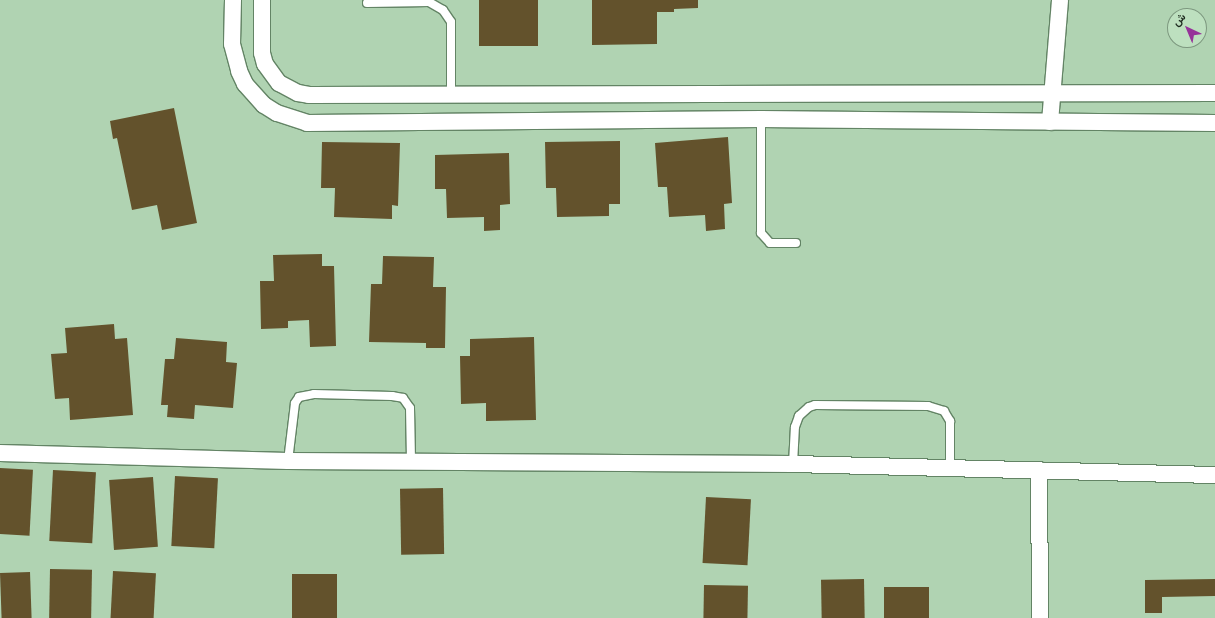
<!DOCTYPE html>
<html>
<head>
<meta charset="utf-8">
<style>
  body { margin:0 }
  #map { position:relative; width:1215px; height:618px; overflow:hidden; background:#b0d3b2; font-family:Roboto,Vazirmatn,sans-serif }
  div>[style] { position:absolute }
  .building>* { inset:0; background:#63522c; transform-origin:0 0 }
  .roads { filter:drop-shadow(1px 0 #638465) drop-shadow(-1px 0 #638465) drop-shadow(0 1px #638465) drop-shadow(0 -1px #638465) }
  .service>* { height:8px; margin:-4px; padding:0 4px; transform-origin:4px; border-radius:4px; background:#fff }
  .minor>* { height:16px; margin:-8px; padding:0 8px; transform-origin:8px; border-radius:8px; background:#fff }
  span { translate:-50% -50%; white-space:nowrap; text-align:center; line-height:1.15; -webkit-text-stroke:4px #bde0bf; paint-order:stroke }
  .north { position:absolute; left:1167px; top:8px; width:40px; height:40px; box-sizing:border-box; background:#bde0bf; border:1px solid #7d987f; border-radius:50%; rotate:316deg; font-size:11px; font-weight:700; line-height:16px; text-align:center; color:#1e2b1f }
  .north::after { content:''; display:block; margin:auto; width:14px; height:18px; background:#963299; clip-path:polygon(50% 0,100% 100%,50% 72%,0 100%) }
</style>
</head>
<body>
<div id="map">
  <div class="building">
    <div style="left:479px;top:0;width:59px;height:46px"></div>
    <div style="clip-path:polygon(592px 0,698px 0,698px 8px,674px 9px,674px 12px,657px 12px,657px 44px,592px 45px)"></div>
    <div style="clip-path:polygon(174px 108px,197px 223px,162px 230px,157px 205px,132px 210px,117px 138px,113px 139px,110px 121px)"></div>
    <div style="clip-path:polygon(728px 137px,732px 203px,724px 204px,725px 229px,706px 231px,705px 215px,669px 217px,667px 187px,658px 187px,655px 143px)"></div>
    <div style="clip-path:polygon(620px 141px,620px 204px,609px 204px,609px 216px,557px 217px,556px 188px,546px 188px,545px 142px)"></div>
    <div style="clip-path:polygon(322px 142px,400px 143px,398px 206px,392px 205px,392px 219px,334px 217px,335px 188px,321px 188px)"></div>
    <div style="clip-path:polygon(509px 153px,510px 204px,500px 205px,500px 230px,484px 231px,484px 217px,447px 218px,446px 189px,435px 189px,435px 155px)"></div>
    <div style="clip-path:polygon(322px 254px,322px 266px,334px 266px,336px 346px,310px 347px,309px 320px,288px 321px,288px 328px,261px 329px,260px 281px,274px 281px,273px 255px)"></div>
    <div style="clip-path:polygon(383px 256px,434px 257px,433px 287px,446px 287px,445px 348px,426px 348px,426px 343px,369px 342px,371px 284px,382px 284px)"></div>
    <div style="clip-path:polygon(114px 324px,115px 339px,127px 338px,133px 415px,70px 420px,69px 398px,55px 399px,51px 354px,67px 353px,65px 328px)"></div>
    <div style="clip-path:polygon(534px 337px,536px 420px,486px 421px,486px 403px,461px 404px,460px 356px,470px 356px,470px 339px)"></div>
    <div style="clip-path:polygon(176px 338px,227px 342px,226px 362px,237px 363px,233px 408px,195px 405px,194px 419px,167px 417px,168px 405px,161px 405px,165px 359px,174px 359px)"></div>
    <div style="left:0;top:468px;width:33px;height:66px;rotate:3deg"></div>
    <div style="left:53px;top:470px;width:43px;height:71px;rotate:3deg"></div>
    <div style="left:175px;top:476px;width:43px;height:70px;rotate:3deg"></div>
    <div style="left:153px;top:477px;width:70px;height:44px;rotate:86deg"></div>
    <div style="left:443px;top:488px;width:66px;height:43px;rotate:89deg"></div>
    <div style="left:706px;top:497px;width:45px;height:66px;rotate:3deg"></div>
    <div style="left:50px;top:569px;width:42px;height:49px;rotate:1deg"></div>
    <div style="left:113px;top:571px;width:43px;height:47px;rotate:3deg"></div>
    <div style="left:30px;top:572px;width:46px;height:30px;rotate:88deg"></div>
    <div style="left:337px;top:574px;width:44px;height:45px;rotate:90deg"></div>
    <div style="left:864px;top:579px;width:39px;height:43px;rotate:89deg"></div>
    <div style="clip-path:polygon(1215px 579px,1215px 596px,1162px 597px,1162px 613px,1145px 613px,1145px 580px)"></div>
    <div style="left:704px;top:585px;width:44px;height:33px;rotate:1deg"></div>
    <div style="left:884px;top:587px;width:45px;height:31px"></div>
  </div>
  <div class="roads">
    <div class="service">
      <div style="left:367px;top:3px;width:62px;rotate:-0.9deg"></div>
      <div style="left:429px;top:2px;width:16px;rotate:30deg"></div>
      <div style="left:443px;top:10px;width:14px;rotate:56deg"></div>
      <div style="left:451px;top:22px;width:71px;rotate:90deg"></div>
      <div style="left:761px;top:119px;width:114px;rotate:90deg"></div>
      <div style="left:761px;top:233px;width:13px;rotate:48deg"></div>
      <div style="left:770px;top:243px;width:26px"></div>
      <div style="left:288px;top:461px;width:58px;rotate:-83.1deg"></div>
      <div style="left:295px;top:403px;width:7px;rotate:-56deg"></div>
      <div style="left:299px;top:397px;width:15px;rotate:-11deg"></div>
      <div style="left:314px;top:394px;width:78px;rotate:1.5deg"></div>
      <div style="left:392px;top:396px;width:11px;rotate:10deg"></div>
      <div style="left:403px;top:398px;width:12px;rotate:55deg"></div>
      <div style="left:410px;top:408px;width:54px;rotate:88.9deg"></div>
      <div style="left:793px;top:464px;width:37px;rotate:-87deg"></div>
      <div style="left:795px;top:427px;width:12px;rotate:-70deg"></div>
      <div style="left:799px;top:416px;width:13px;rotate:-42deg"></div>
      <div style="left:809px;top:407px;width:6px;rotate:-18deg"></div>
      <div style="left:815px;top:405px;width:113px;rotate:0.5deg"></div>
      <div style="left:928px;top:406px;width:17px;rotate:17deg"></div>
      <div style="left:944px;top:411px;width:12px;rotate:59deg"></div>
      <div style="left:950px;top:421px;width:47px;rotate:90deg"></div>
    </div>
    <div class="minor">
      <div style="left:233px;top:0;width:44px;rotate:91.3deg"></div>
      <div style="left:232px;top:44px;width:28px;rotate:75deg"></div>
      <div style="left:239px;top:71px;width:14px;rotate:65deg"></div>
      <div style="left:245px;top:84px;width:28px;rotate:48deg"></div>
      <div style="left:264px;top:105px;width:15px;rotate:32deg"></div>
      <div style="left:277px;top:113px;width:32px;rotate:18deg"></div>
      <div style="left:307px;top:123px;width:454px;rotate:-0.5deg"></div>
      <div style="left:761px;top:119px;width:454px;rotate:0.5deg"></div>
      <div style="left:262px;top:0;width:53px;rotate:90deg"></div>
      <div style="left:262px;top:53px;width:11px;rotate:75deg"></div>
      <div style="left:265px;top:64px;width:24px;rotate:54deg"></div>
      <div style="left:279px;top:83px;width:21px;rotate:28deg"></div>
      <div style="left:298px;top:93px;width:11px;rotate:10deg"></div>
      <div style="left:309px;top:95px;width:906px;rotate:-0.13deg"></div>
      <div style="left:1050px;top:122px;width:122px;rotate:-85.3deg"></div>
      <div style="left:0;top:453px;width:288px;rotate:1.6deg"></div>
      <div style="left:288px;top:461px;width:505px;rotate:0.34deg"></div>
      <div style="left:793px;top:464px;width:422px;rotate:1.5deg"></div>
      <div style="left:1039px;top:470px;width:148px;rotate:89.6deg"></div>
    </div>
  </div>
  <div class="north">ش</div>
</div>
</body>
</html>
